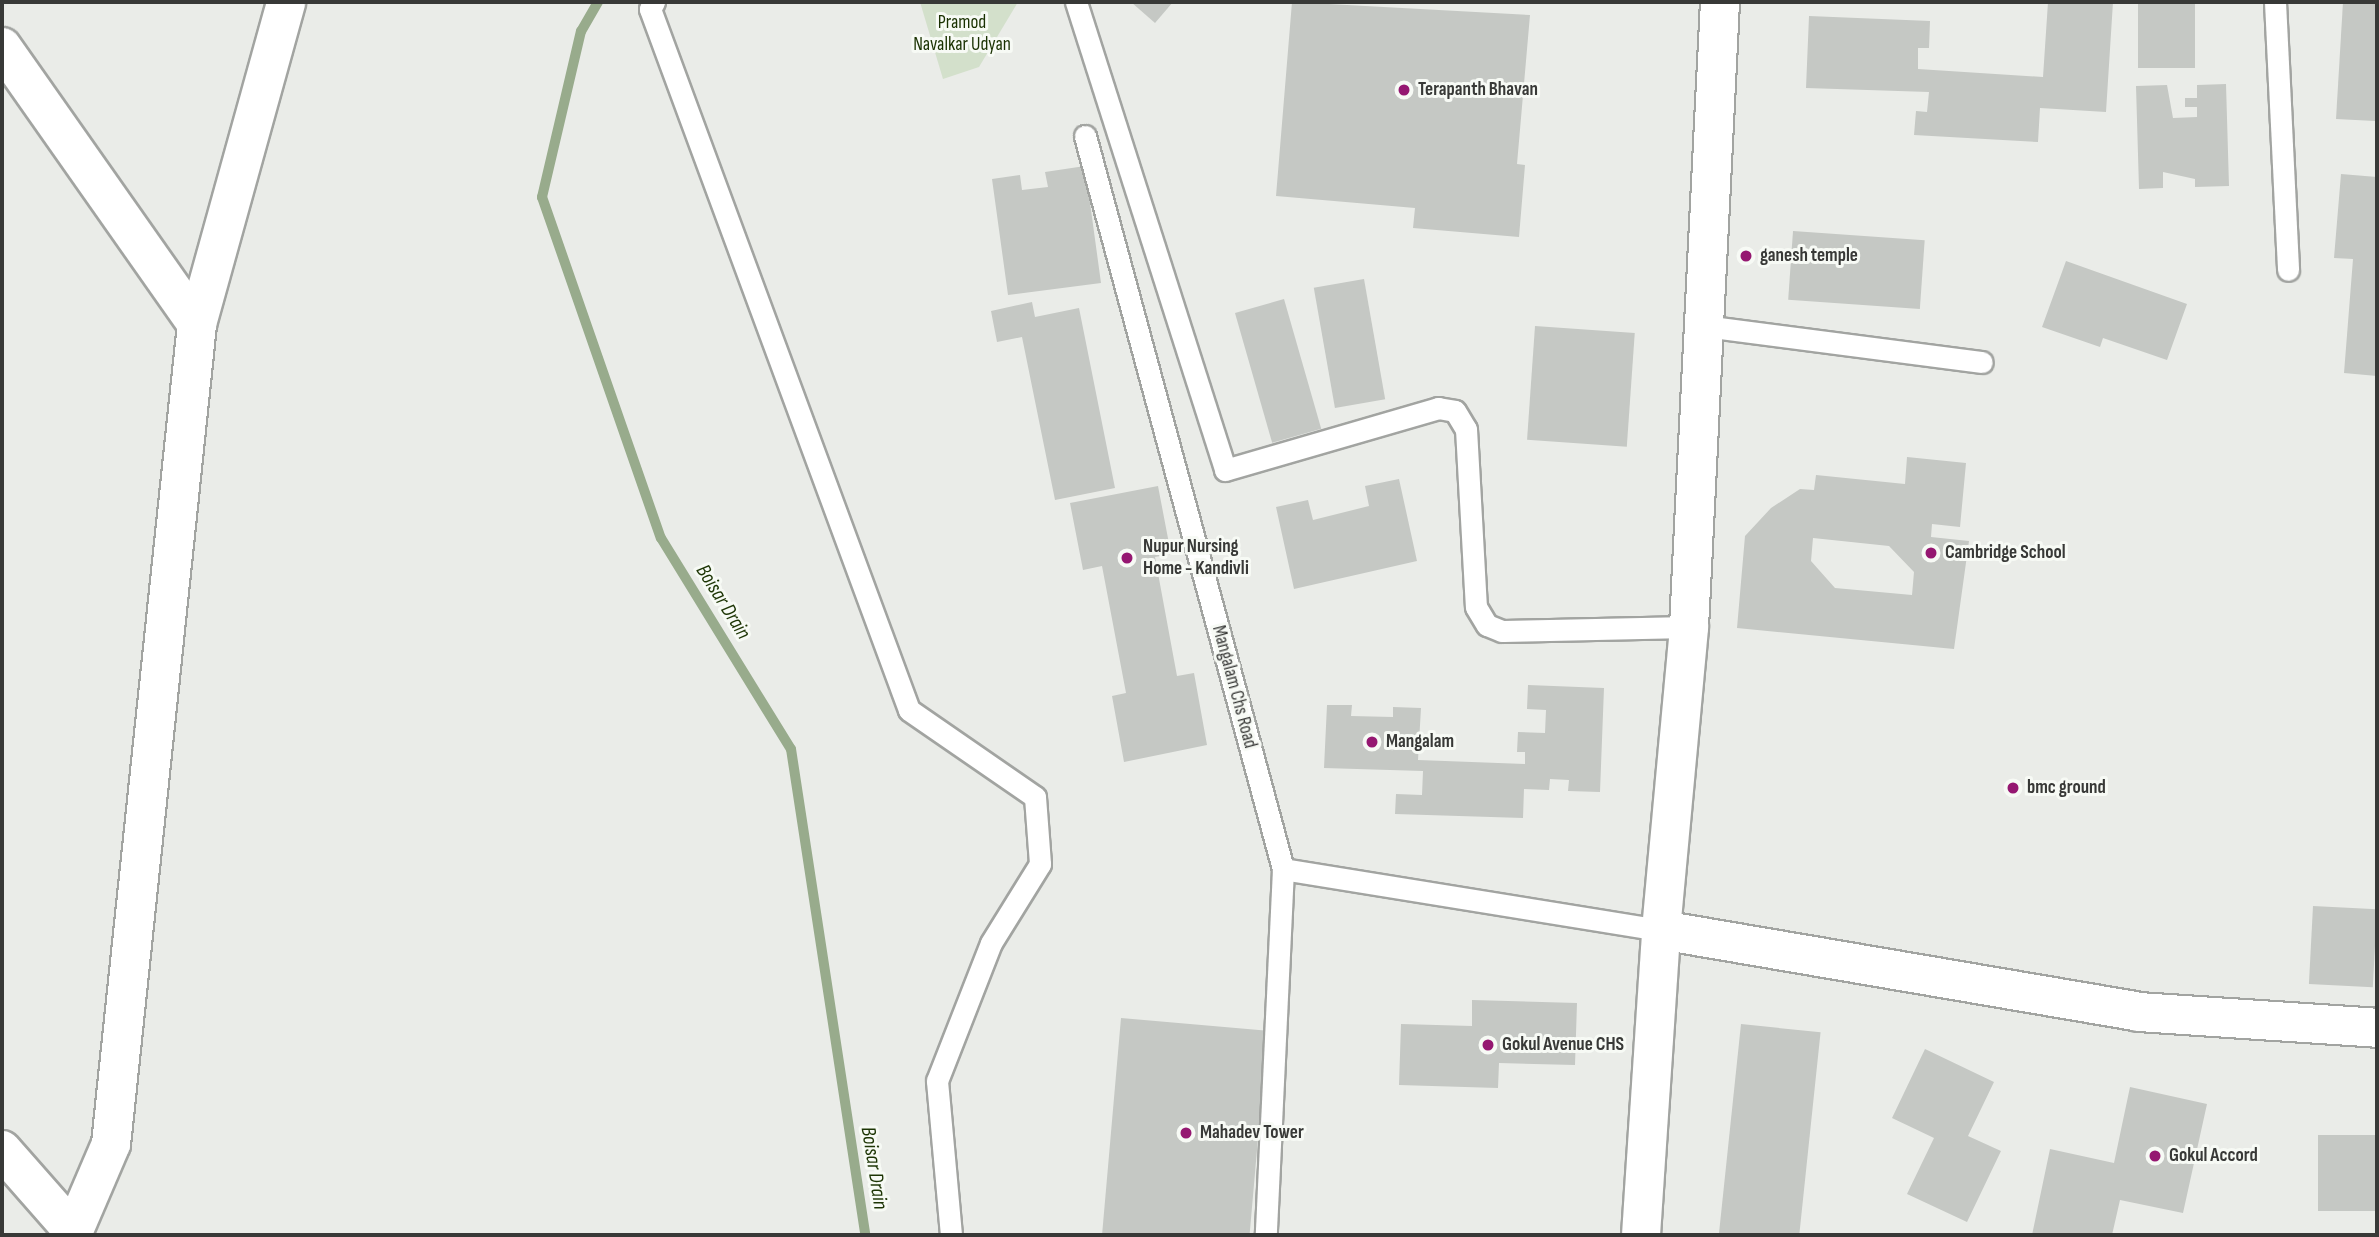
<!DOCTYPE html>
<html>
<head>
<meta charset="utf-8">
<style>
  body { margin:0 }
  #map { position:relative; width:2379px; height:1237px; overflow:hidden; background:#eaece8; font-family:"Sofia Sans Condensed",sans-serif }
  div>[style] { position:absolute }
  .green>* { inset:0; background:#d3e0cb }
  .stream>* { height:10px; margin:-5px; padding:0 5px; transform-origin:5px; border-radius:5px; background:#98ab8c }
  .building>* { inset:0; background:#c5c8c4; transform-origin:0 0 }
  .roads { filter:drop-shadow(2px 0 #a2a4a1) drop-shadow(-2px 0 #a2a4a1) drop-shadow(0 2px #a2a4a1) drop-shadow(0 -2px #a2a4a1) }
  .lane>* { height:21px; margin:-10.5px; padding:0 10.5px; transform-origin:10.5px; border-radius:10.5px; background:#fff }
  .street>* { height:38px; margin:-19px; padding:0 19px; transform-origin:19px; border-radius:19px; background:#fff }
  .secondary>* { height:38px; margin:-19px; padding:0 19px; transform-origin:19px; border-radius:19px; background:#fff }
  .dots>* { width:19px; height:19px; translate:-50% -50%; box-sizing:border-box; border:4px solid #f7faf5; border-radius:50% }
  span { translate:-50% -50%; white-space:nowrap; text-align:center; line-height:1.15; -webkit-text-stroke:6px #f7faf5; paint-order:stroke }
  .park-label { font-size:19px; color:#193101 }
  .poi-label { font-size:19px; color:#383937; font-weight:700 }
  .left { translate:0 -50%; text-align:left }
  .street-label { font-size:19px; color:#383937 }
  .water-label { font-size:21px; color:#1d3505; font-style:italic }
  .frame { position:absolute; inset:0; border:4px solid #383937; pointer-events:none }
</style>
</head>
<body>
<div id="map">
  <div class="green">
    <div style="clip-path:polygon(920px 2px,1018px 2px,979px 67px,943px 79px)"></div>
  </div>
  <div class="stream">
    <div style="left:598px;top:2px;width:34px;rotate:120deg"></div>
    <div style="left:581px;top:31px;width:171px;rotate:103.2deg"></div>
    <div style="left:542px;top:197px;width:361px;rotate:70.8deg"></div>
    <div style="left:661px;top:538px;width:248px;rotate:58.4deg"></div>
    <div style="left:791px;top:749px;width:492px;rotate:81.3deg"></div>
  </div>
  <div class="building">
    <div style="clip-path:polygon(1131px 2px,1173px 2px,1155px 23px)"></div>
    <div style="clip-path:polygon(1292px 2px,1530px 15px,1517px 164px,1525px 165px,1519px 237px,1413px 228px,1415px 208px,1276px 196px)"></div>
    <div style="clip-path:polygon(2048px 2px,2113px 2px,2106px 112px,2040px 108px,2038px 142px,1914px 135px,1916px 111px,1927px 112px,1929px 92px,1806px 88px,1809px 16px,1930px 21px,1929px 48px,1918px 48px,1918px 69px,2043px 77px)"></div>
    <div style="left:2138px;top:2px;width:57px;height:66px"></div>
    <div style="clip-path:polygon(2343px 2px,2377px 2px,2375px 121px,2336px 119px)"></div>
    <div style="clip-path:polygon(2226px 84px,2229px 186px,2195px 187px,2195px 179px,2163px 172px,2163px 188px,2139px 189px,2136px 86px,2167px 85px,2173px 118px,2197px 117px,2197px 107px,2185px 107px,2185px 98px,2197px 98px,2197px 85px)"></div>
    <div style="clip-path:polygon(1085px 166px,1101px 283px,1008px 295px,992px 179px,1020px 175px,1022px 190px,1048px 187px,1045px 172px)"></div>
    <div style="clip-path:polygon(2341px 174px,2377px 177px,2377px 376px,2344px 373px,2353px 259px,2334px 258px)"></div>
    <div style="left:1793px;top:231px;width:132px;height:69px;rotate:4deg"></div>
    <div style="clip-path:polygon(2066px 261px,2187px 304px,2167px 360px,2103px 338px,2100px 347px,2042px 327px)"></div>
    <div style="left:1364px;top:279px;width:122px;height:51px;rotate:80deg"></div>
    <div style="left:1284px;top:299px;width:135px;height:51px;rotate:74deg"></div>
    <div style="clip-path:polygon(1032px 302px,1035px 317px,1079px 308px,1115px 488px,1055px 500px,1022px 337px,997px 342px,991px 311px)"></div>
    <div style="left:1535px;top:326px;width:100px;height:114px;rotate:4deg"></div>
    <div style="clip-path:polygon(evenodd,1907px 457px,1966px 463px,1960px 527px,1932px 524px,1931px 537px,1969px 541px,1954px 649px,1737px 628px,1745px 536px,1771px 508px,1800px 489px,1814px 490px,1816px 475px,1905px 484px,1907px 457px,1813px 538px,1889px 546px,1914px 572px,1912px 595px,1835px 588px,1811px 561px,1813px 538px)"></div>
    <div style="clip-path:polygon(1399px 479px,1417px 561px,1294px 589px,1276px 507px,1308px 500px,1313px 520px,1369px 506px,1365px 486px)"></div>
    <div style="clip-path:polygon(1158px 486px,1171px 554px,1155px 557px,1177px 676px,1194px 673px,1207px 745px,1124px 762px,1112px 696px,1126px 693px,1102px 566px,1083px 570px,1070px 503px)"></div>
    <div style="clip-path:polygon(1528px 685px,1604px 688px,1600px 792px,1568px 791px,1569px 780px,1550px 779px,1549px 790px,1524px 789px,1523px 818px,1395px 814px,1396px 794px,1422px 795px,1423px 771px,1324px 768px,1327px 705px,1352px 705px,1351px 716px,1393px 717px,1393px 707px,1421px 708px,1418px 760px,1525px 764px,1525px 752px,1517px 752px,1518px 732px,1545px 733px,1546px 710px,1527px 709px)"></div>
    <div style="left:2313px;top:906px;width:64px;height:78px;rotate:3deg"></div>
    <div style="clip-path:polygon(1472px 1000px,1577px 1003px,1575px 1065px,1499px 1063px,1498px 1088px,1399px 1085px,1401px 1024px,1472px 1026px)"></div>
    <div style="left:1121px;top:1018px;width:147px;height:218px;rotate:5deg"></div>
    <div style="left:1741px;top:1024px;width:80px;height:212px;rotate:6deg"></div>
    <div style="clip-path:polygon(1925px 1049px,1994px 1082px,1968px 1136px,2001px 1151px,1967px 1222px,1907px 1194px,1934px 1138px,1892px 1118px)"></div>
    <div style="clip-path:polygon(2130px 1087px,2207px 1104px,2183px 1213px,2120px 1200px,2112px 1235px,2032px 1235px,2050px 1149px,2114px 1163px)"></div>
    <div style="left:2318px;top:1135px;width:59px;height:76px"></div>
  </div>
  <div class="roads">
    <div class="lane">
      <div style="left:654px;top:2px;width:8px;rotate:120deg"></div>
      <div style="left:650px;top:9px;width:747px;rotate:69.72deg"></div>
      <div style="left:909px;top:710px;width:153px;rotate:34.6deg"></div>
      <div style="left:1035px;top:797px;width:67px;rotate:85.7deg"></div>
      <div style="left:1040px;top:864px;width:93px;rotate:121.8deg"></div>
      <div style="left:991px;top:943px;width:148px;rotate:111.4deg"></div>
      <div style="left:937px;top:1081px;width:155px;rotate:84.8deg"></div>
      <div style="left:1076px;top:2px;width:491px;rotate:72.3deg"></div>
      <div style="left:1225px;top:470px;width:222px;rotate:-16.2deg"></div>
      <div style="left:1438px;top:408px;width:17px;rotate:10deg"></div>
      <div style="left:1455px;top:411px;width:21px;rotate:59deg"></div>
      <div style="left:1466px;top:429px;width:178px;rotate:86.8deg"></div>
      <div style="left:1476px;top:607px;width:21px;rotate:59deg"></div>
      <div style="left:1487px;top:625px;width:16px;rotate:22deg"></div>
      <div style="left:1502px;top:631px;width:187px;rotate:-1.2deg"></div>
      <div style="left:2275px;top:2px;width:268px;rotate:87.2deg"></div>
      <div style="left:1085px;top:136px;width:759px;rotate:74.88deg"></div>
      <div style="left:1283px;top:869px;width:366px;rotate:92.7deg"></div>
      <div style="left:1704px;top:326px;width:280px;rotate:7.4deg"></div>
      <div style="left:1283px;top:869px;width:383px;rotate:9.2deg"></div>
    </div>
    <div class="street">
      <div style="left:2px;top:47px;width:339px;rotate:54.9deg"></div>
      <div style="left:1661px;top:930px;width:304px;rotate:-84.7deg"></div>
      <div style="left:1689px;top:627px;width:626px;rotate:-87.16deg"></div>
      <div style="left:2px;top:1150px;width:109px;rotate:48.7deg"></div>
      <div style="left:72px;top:1235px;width:99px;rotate:-66.8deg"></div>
      <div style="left:111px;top:1144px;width:824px;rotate:-84.01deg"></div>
      <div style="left:197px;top:324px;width:334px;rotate:-74.5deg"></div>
    </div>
    <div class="secondary">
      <div style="left:1641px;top:1235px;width:306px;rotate:-86.2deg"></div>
      <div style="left:1661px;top:930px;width:485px;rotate:9.7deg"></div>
      <div style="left:2139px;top:1012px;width:239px;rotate:3.8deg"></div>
    </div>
  </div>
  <div class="dots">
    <div style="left:1404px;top:90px;background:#951771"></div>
    <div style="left:1746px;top:256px;background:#951771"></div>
    <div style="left:1931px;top:553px;background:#951771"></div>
    <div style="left:1127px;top:558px;background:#951771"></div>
    <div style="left:1372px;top:742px;background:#951771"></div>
    <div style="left:2013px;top:788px;background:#951771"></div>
    <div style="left:1488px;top:1045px;background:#951771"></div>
    <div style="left:1186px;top:1133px;background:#951771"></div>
    <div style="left:2155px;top:1156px;background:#951771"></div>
  </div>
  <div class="park-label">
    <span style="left:962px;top:34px">Pramod<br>Navalkar Udyan</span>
  </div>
  <div class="poi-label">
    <span class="left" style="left:1418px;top:90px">Terapanth Bhavan</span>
    <span class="left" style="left:1760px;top:256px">ganesh temple</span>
    <span class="left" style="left:1143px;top:558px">Nupur Nursing<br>Home - Kandivli</span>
    <span class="left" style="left:1945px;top:553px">Cambridge School</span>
    <span class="left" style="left:1386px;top:742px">Mangalam</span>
    <span class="left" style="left:2027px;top:788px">bmc ground</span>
    <span class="left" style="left:1502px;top:1045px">Gokul Avenue CHS</span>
    <span class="left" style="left:1200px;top:1133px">Mahadev Tower</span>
    <span class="left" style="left:2169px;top:1156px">Gokul Accord</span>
  </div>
  <div class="street-label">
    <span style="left:1234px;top:687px;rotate:75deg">Mangalam Chs Road</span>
  </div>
  <div class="water-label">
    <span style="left:723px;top:602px;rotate:58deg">Boisar Drain</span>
    <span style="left:874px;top:1168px;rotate:81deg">Boisar Drain</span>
  </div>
  <div class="frame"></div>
</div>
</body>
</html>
